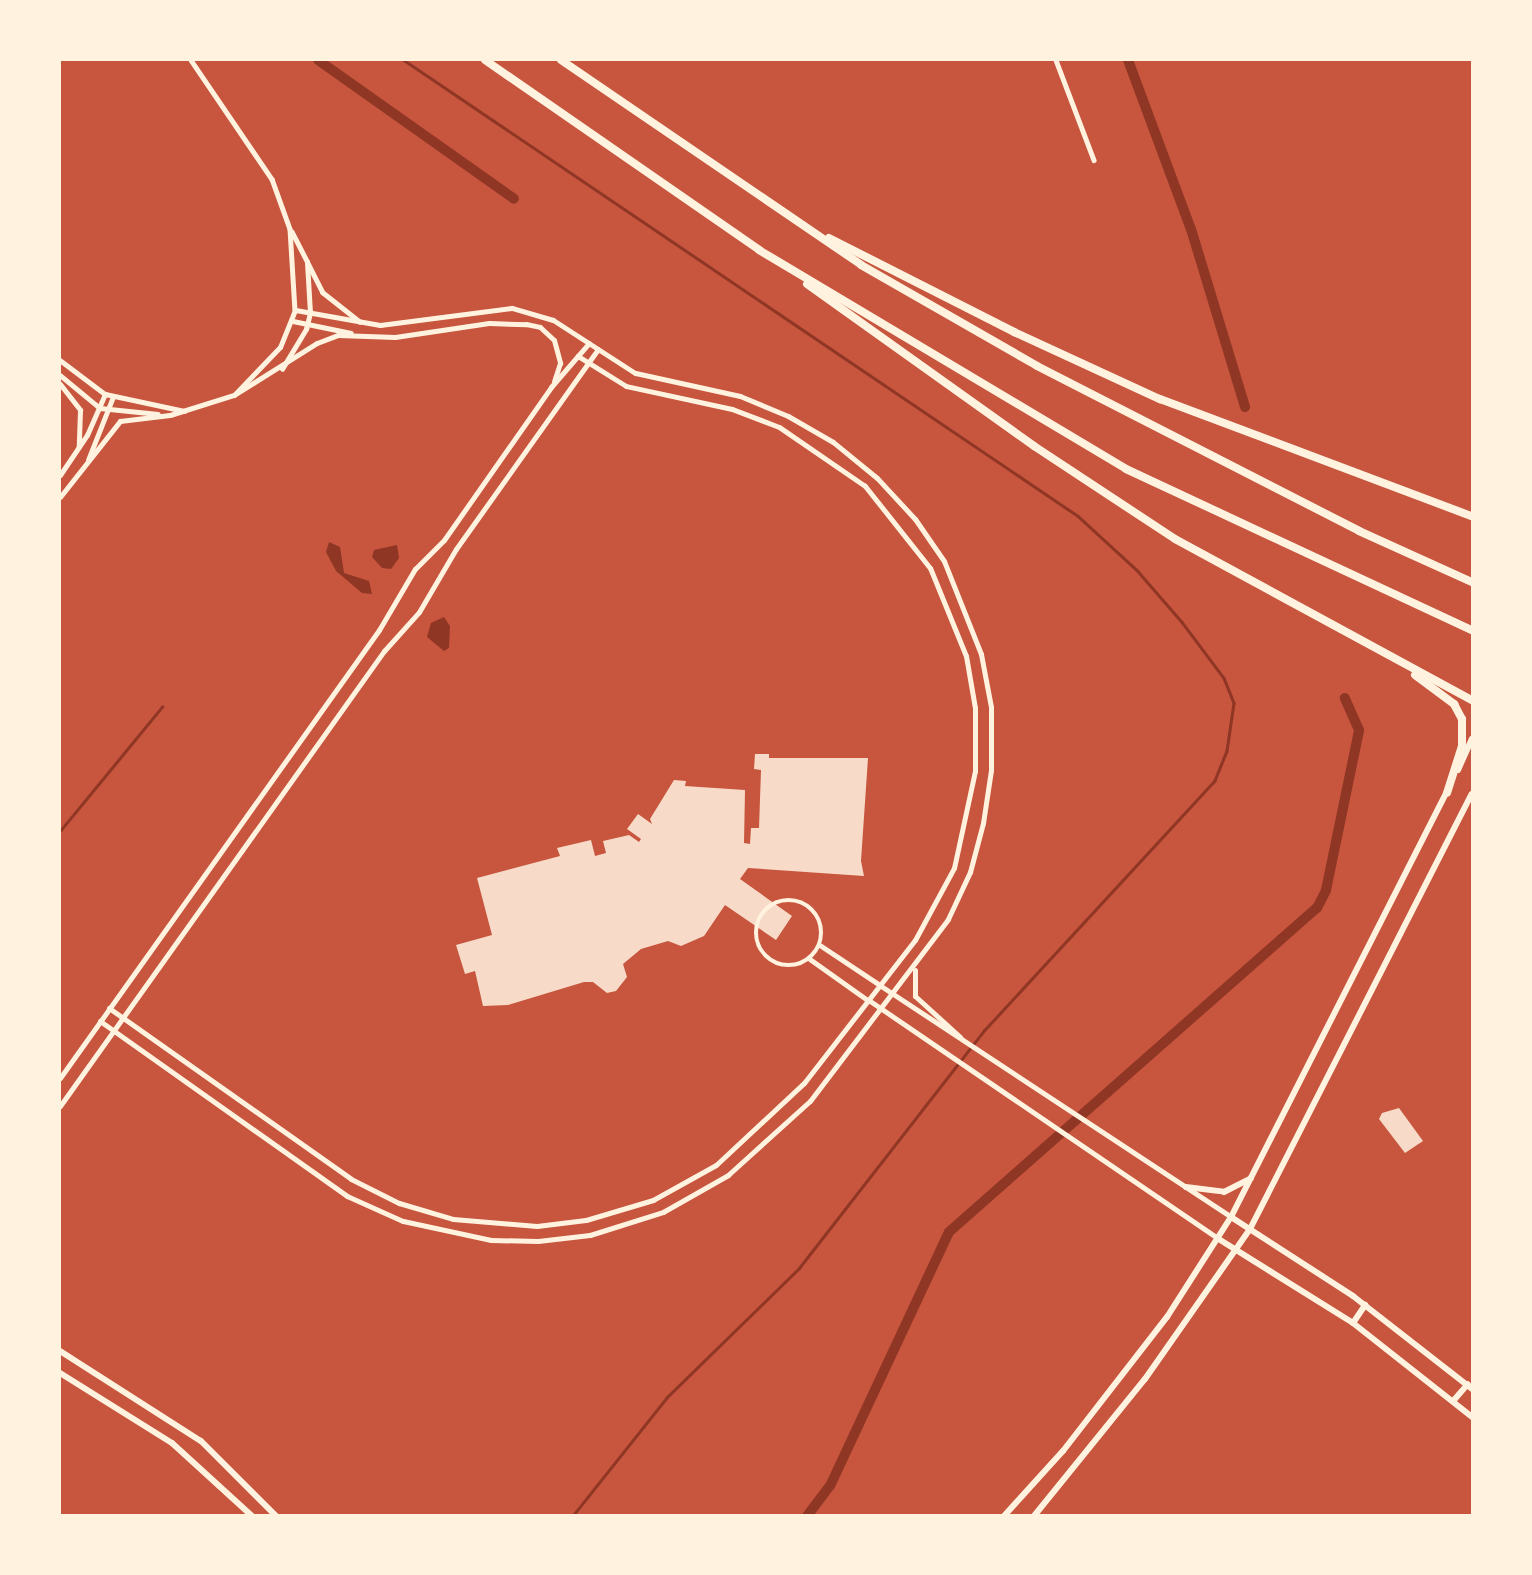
<!DOCTYPE html>
<html>
<head>
<meta charset="utf-8">
<style>
  body { margin:0 }
  #map { position:relative; width:1532px; height:1575px; overflow:hidden; background:#c8553d; font-family:"IBM Plex Sans",sans-serif }
  div>[style] { position:absolute }
  .water>* { inset:0; background:#8f3625 }
  .stream>* { height:2.5px; margin:-1.25px; padding:0 1.25px; transform-origin:1.25px; border-radius:1.25px; background:#8f3625 }
  .canal>* { height:10px; margin:-5px; padding:0 5px; transform-origin:5px; border-radius:5px; background:#8f3625 }
  .building>* { inset:0; background:#f7dbc8 }
  .minor>* { height:4.5px; margin:-2.25px; padding:0 2.25px; transform-origin:2.25px; border-radius:2.25px; background:#fff3e0 }
  .minor>.ring { margin:-2.25px; padding:0; box-sizing:content-box; background:none; border:4.5px solid #fff3e0; border-radius:50% }
  .tertiary>* { height:5px; margin:-2.5px; padding:0 2.5px; transform-origin:2.5px; border-radius:2.5px; background:#fff3e0 }
  .secondary>* { height:6px; margin:-3px; padding:0 3px; transform-origin:3px; border-radius:3px; background:#fff3e0 }
  .motorway>* { height:8px; margin:-4px; padding:0 4px; transform-origin:4px; border-radius:4px; background:#fff3e0 }
  span { translate:-50% -50%; white-space:nowrap; text-align:center; line-height:1.15; -webkit-text-stroke:6px #fff3e0; paint-order:stroke }
  .frame { position:absolute; inset:0; border:61px solid #fff3e0; pointer-events:none }
</style>
</head>
<body>
<div id="map">
  <div class="water">
    <div style="clip-path:polygon(329px 542px,340px 547px,344px 573px,369px 581px,372px 594px,362px 593px,336px 571px,326px 552px)"></div>
    <div style="clip-path:polygon(397px 545px,399px 558px,391px 569px,382px 568px,372px 557px,374px 550px)"></div>
    <div style="clip-path:polygon(444px 617px,450px 626px,449px 648px,444px 651px,427px 637px,431px 623px)"></div>
  </div>
  <div class="stream">
    <div style="left:404px;top:60px;width:814px;rotate:34.08deg"></div>
    <div style="left:1078px;top:516px;width:80px;rotate:42.5deg"></div>
    <div style="left:1137px;top:570px;width:69px;rotate:49.1deg"></div>
    <div style="left:1182px;top:622px;width:70px;rotate:53.1deg"></div>
    <div style="left:1224px;top:678px;width:27px;rotate:68deg"></div>
    <div style="left:1234px;top:703px;width:49px;rotate:98.3deg"></div>
    <div style="left:1227px;top:751px;width:32px;rotate:112deg"></div>
    <div style="left:1215px;top:781px;width:339px;rotate:132.7deg"></div>
    <div style="left:985px;top:1030px;width:301px;rotate:127.9deg"></div>
    <div style="left:800px;top:1268px;width:186px;rotate:135.7deg"></div>
    <div style="left:667px;top:1398px;width:151px;rotate:128.5deg"></div>
    <div style="left:60px;top:831px;width:161px;rotate:-50.6deg"></div>
  </div>
  <div class="canal">
    <div style="left:318px;top:60px;width:240px;rotate:35.3deg"></div>
    <div style="left:1128px;top:60px;width:180px;rotate:69.6deg"></div>
    <div style="left:1191px;top:229px;width:186px;rotate:73.1deg"></div>
    <div style="left:807px;top:1516px;width:38px;rotate:-53deg"></div>
    <div style="left:830px;top:1486px;width:280px;rotate:-64.9deg"></div>
    <div style="left:949px;top:1232px;width:490px;rotate:-41.4deg"></div>
    <div style="left:1317px;top:908px;width:20px;rotate:-63deg"></div>
    <div style="left:1326px;top:890px;width:163px;rotate:-78.3deg"></div>
    <div style="left:1359px;top:730px;width:35px;rotate:-114deg"></div>
  </div>
  <div class="building">
    <div style="clip-path:polygon(755px 754px,769px 754px,769px 758px,868px 758px,861px 861px,864px 876px,748px 868px,740px 879px,792px 916px,776px 940px,725px 905px,704px 936px,681px 946px,668px 941px,641px 949px,623px 964px,627px 977px,616px 991px,607px 993px,593px 982px,584px 982px,508px 1005px,483px 1006px,475px 971px,465px 974px,456px 945px,492px 935px,477px 878px,560px 856px,557px 848px,591px 840px,595px 856px,606px 853px,603px 841px,629px 835px,639px 842px,641px 839px,627px 829px,638px 814px,652px 824px,650px 819px,674px 780px,686px 781px,685px 786px,745px 790px,744px 843px,750px 844px,751px 828px,759px 828px,761px 770px,754px 769px)"></div>
    <div style="clip-path:polygon(1399px 1108px,1423px 1141px,1405px 1153px,1379px 1119px,1382px 1113px)"></div>
  </div>
  <div class="minor">
    <div style="left:191px;top:60px;width:144px;rotate:55.8deg"></div>
    <div style="left:272px;top:179px;width:53px;rotate:70.2deg"></div>
    <div style="left:290px;top:229px;width:81px;rotate:86.5deg"></div>
    <div style="left:1056px;top:60px;width:107px;rotate:69.2deg"></div>
    <div style="left:293px;top:321px;width:59px;rotate:11.7deg"></div>
    <div style="left:60px;top:360px;width:56px;rotate:37.1deg"></div>
    <div style="left:282px;top:369px;width:47px;rotate:-59deg"></div>
    <div style="left:306px;top:329px;width:16px;rotate:-76deg"></div>
    <div style="left:310px;top:313px;width:51px;rotate:-93.4deg"></div>
    <div style="left:307px;top:262px;width:33px;rotate:-117deg"></div>
    <div style="left:60px;top:375px;width:52px;rotate:39.5deg"></div>
    <div style="left:100px;top:408px;width:58px;rotate:5.9deg"></div>
    <div style="left:88px;top:460px;width:68px;rotate:-68.4deg"></div>
    <div class="ring" style="left:756px;top:900px;width:61.5px;height:61.5px"></div>
    <div style="left:820px;top:945px;width:72px;rotate:33.7deg"></div>
    <div style="left:810px;top:959px;width:72px;rotate:35.4deg"></div>
  </div>
  <div class="tertiary">
    <div style="left:307px;top:262px;width:34px;rotate:63deg"></div>
    <div style="left:322px;top:292px;width:48px;rotate:38.3deg"></div>
    <div style="left:60px;top:384px;width:33px;rotate:52deg"></div>
    <div style="left:80px;top:410px;width:37px;rotate:92deg"></div>
    <div style="left:60px;top:475px;width:48px;rotate:-56deg"></div>
    <div style="left:87px;top:435px;width:45px;rotate:-66.3deg"></div>
    <div style="left:105px;top:394px;width:81px;rotate:12.1deg"></div>
    <div style="left:60px;top:497px;width:97px;rotate:-51.7deg"></div>
    <div style="left:120px;top:421px;width:50px;rotate:-6.8deg"></div>
    <div style="left:170px;top:415px;width:67px;rotate:-17.4deg"></div>
    <div style="left:234px;top:395px;width:98px;rotate:-32.1deg"></div>
    <div style="left:317px;top:343px;width:22px;rotate:-21deg"></div>
    <div style="left:338px;top:335px;width:57px;rotate:2deg"></div>
    <div style="left:395px;top:337px;width:95px;rotate:-8.5deg"></div>
    <div style="left:489px;top:323px;width:37px;rotate:2deg"></div>
    <div style="left:526px;top:324px;width:14px;rotate:12deg"></div>
    <div style="left:540px;top:327px;width:19px;rotate:43deg"></div>
    <div style="left:554px;top:340px;width:24px;rotate:75deg"></div>
    <div style="left:560px;top:363px;width:19px;rotate:108deg"></div>
    <div style="left:915px;top:970px;width:26px;rotate:90deg"></div>
    <div style="left:915px;top:996px;width:61px;rotate:42.3deg"></div>
    <div style="left:881px;top:986px;width:419px;rotate:33.4deg"></div>
    <div style="left:870px;top:1001px;width:420px;rotate:34.3deg"></div>
    <div style="left:109px;top:1008px;width:296px;rotate:35.2deg"></div>
    <div style="left:351px;top:1179px;width:54px;rotate:26.6deg"></div>
    <div style="left:399px;top:1203px;width:56px;rotate:16.5deg"></div>
    <div style="left:453px;top:1219px;width:84px;rotate:4.8deg"></div>
    <div style="left:537px;top:1226px;width:49px;rotate:-7deg"></div>
    <div style="left:586px;top:1220px;width:70px;rotate:-16.6deg"></div>
    <div style="left:653px;top:1200px;width:72px;rotate:-29.1deg"></div>
    <div style="left:716px;top:1165px;width:120px;rotate:-43deg"></div>
    <div style="left:804px;top:1083px;width:181px;rotate:-52.2deg"></div>
    <div style="left:915px;top:940px;width:82px;rotate:-61.6deg"></div>
    <div style="left:954px;top:868px;width:99px;rotate:-77.8deg"></div>
    <div style="left:975px;top:771px;width:63px;rotate:-90deg"></div>
    <div style="left:975px;top:708px;width:53px;rotate:-99.8deg"></div>
    <div style="left:966px;top:656px;width:95px;rotate:-112.2deg"></div>
    <div style="left:930px;top:568px;width:105px;rotate:-128.4deg"></div>
    <div style="left:865px;top:486px;width:104px;rotate:-145.5deg"></div>
    <div style="left:779px;top:427px;width:50px;rotate:-159deg"></div>
    <div style="left:732px;top:409px;width:108px;rotate:-167.8deg"></div>
    <div style="left:626px;top:386px;width:57px;rotate:-148deg"></div>
    <div style="left:100px;top:1021px;width:303px;rotate:35.3deg"></div>
    <div style="left:347px;top:1196px;width:61px;rotate:24.1deg"></div>
    <div style="left:403px;top:1221px;width:90px;rotate:12.2deg"></div>
    <div style="left:491px;top:1240px;width:47px;rotate:1.2deg"></div>
    <div style="left:538px;top:1241px;width:52px;rotate:-6.6deg"></div>
    <div style="left:590px;top:1235px;width:77px;rotate:-17.5deg"></div>
    <div style="left:663px;top:1212px;width:75px;rotate:-29.6deg"></div>
    <div style="left:728px;top:1175px;width:110px;rotate:-42.1deg"></div>
    <div style="left:810px;top:1101px;width:228px;rotate:-52.8deg"></div>
    <div style="left:948px;top:919px;width:52px;rotate:-64.9deg"></div>
    <div style="left:970px;top:872px;width:51px;rotate:-75.1deg"></div>
    <div style="left:983px;top:823px;width:54px;rotate:-81.4deg"></div>
    <div style="left:991px;top:770px;width:63px;rotate:-90deg"></div>
    <div style="left:991px;top:707px;width:54px;rotate:-100.7deg"></div>
    <div style="left:981px;top:654px;width:100px;rotate:-111.7deg"></div>
    <div style="left:944px;top:561px;width:51px;rotate:-124.6deg"></div>
    <div style="left:915px;top:519px;width:56px;rotate:-132.8deg"></div>
    <div style="left:877px;top:478px;width:57px;rotate:-140.7deg"></div>
    <div style="left:833px;top:442px;width:52px;rotate:-150deg"></div>
    <div style="left:788px;top:416px;width:52px;rotate:-157.4deg"></div>
    <div style="left:740px;top:396px;width:107px;rotate:-167.6deg"></div>
    <div style="left:635px;top:373px;width:98px;rotate:-147.1deg"></div>
    <div style="left:553px;top:320px;width:43px;rotate:-163.7deg"></div>
    <div style="left:512px;top:308px;width:133px;rotate:172.7deg"></div>
    <div style="left:380px;top:325px;width:86px;rotate:-170deg"></div>
    <div style="left:295px;top:310px;width:40px;rotate:112deg"></div>
    <div style="left:280px;top:347px;width:66px;rotate:133.8deg"></div>
    <div style="left:60px;top:1078px;width:550px;rotate:-54.55deg"></div>
    <div style="left:379px;top:630px;width:71px;rotate:-59.5deg"></div>
    <div style="left:415px;top:569px;width:41px;rotate:-45deg"></div>
    <div style="left:444px;top:540px;width:187px;rotate:-55deg"></div>
    <div style="left:551px;top:387px;width:58px;rotate:-49.2deg"></div>
    <div style="left:60px;top:1106px;width:559px;rotate:-54.55deg"></div>
    <div style="left:384px;top:651px;width:52px;rotate:-48.1deg"></div>
    <div style="left:419px;top:612px;width:73px;rotate:-59.6deg"></div>
    <div style="left:456px;top:549px;width:245px;rotate:-54.6deg"></div>
  </div>
  <div class="secondary">
    <div style="left:1458px;top:770px;width:34px;rotate:-66deg"></div>
    <div style="left:1186px;top:1187px;width:38px;rotate:7deg"></div>
    <div style="left:1224px;top:1192px;width:30px;rotate:-27deg"></div>
    <div style="left:1231px;top:1217px;width:145px;rotate:32.9deg"></div>
    <div style="left:1353px;top:1296px;width:151px;rotate:38deg"></div>
    <div style="left:1217px;top:1238px;width:160px;rotate:32deg"></div>
    <div style="left:1353px;top:1323px;width:152px;rotate:38.3deg"></div>
    <div style="left:1353px;top:1323px;width:22px;rotate:-56deg"></div>
    <div style="left:60px;top:1351px;width:167px;rotate:32.6deg"></div>
    <div style="left:201px;top:1441px;width:106px;rotate:45deg"></div>
    <div style="left:60px;top:1373px;width:132px;rotate:32deg"></div>
    <div style="left:172px;top:1443px;width:108px;rotate:42.4deg"></div>
    <div style="left:1454px;top:1400px;width:21px;rotate:-49deg"></div>
    <div style="left:1004px;top:1516px;width:88px;rotate:-47.8deg"></div>
    <div style="left:1063px;top:1451px;width:170px;rotate:-52.2deg"></div>
    <div style="left:1167px;top:1317px;width:119px;rotate:-57.4deg"></div>
    <div style="left:1231px;top:1217px;width:479px;rotate:-63.1deg"></div>
    <div style="left:1034px;top:1516px;width:176px;rotate:-51deg"></div>
    <div style="left:1145px;top:1379px;width:183px;rotate:-55deg"></div>
    <div style="left:1250px;top:1229px;width:488px;rotate:-63deg"></div>
  </div>
  <div class="motorway">
    <div style="left:485px;top:60px;width:333px;rotate:34.7deg"></div>
    <div style="left:759px;top:250px;width:427px;rotate:30.8deg"></div>
    <div style="left:1126px;top:469px;width:382px;rotate:25deg"></div>
    <div style="left:561px;top:60px;width:363px;rotate:34.3deg"></div>
    <div style="left:861px;top:265px;width:203px;rotate:29.8deg"></div>
    <div style="left:1037px;top:366px;width:362px;rotate:27.1deg"></div>
    <div style="left:1359px;top:531px;width:124px;rotate:24.3deg"></div>
    <div style="left:829px;top:238px;width:208px;rotate:26.9deg"></div>
    <div style="left:1014px;top:332px;width:161px;rotate:24.7deg"></div>
    <div style="left:1160px;top:399px;width:333px;rotate:20.6deg"></div>
    <div style="left:807px;top:284px;width:279px;rotate:35.5deg"></div>
    <div style="left:1034px;top:446px;width:169px;rotate:33.4deg"></div>
    <div style="left:1175px;top:539px;width:338px;rotate:28.5deg"></div>
    <div style="left:1415px;top:675px;width:49px;rotate:36.6deg"></div>
    <div style="left:1454px;top:704px;width:17px;rotate:62deg"></div>
    <div style="left:1462px;top:719px;width:27px;rotate:90deg"></div>
    <div style="left:1462px;top:746px;width:49px;rotate:107.7deg"></div>
  </div>
  <div class="frame"></div>
</div>
</body>
</html>
